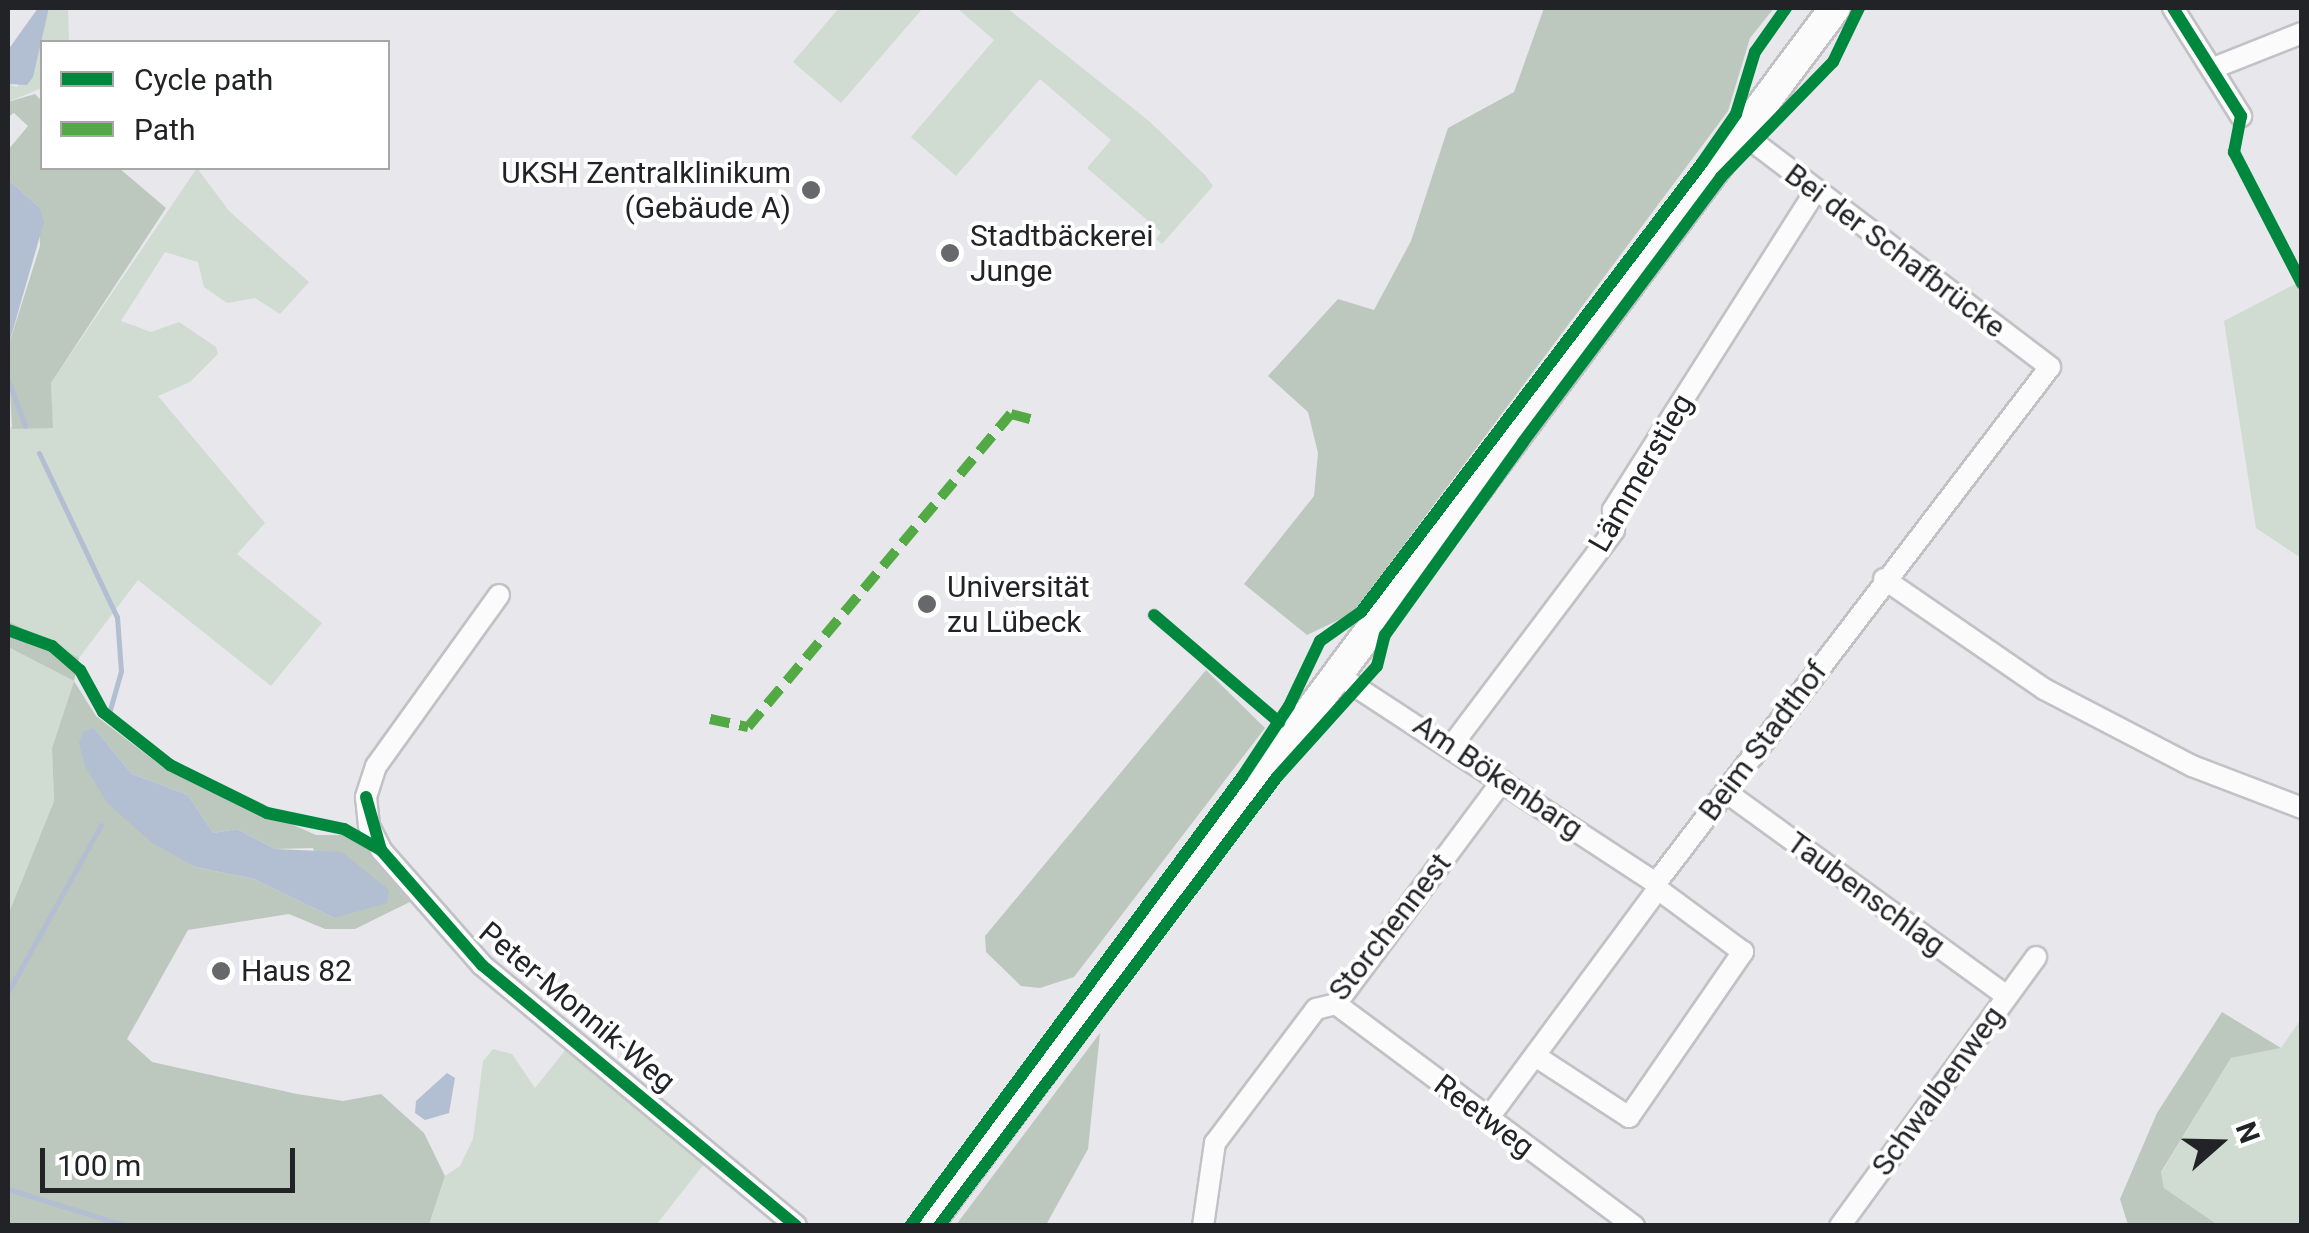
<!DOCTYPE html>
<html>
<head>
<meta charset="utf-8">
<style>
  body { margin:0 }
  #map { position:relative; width:2309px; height:1233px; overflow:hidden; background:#e7e7ec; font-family:Roboto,sans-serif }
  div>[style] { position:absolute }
  .green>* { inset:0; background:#d0dcd1 }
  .forest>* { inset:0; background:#bcc8bd }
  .water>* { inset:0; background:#b2bed1 }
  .stream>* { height:5px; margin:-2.5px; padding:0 2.5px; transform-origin:2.5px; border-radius:2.5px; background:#b2bed1 }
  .roads { filter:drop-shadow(2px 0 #c2c2c6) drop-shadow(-2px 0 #c2c2c6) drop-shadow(0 2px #c2c2c6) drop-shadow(0 -2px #c2c2c6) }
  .minor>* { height:20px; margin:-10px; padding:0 10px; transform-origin:10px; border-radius:10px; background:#fbfbfc }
  .secondary>* { height:30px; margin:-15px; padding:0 15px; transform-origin:15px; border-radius:15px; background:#fbfbfc }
  .quiet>* { height:10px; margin-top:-5px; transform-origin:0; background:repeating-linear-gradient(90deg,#53aa44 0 20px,transparent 0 30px) }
  .cycleway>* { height:12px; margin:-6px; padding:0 6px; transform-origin:6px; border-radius:6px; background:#00873e }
  .dots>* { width:28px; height:28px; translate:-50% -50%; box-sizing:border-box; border:5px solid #fff; border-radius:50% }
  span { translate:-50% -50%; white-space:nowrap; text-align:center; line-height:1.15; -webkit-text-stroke:8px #fff; paint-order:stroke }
  .poi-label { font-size:30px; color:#222326 }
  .right { translate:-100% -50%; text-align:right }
  .left { translate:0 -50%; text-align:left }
  .street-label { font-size:30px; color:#222326 }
  .frame { position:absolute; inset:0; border:10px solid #222326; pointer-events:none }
  .legend { position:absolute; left:40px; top:40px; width:350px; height:130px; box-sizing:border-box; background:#fff; border:2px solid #a7a7a8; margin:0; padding:12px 18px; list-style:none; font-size:30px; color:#222326 }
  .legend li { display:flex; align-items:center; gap:20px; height:50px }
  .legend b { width:50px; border:2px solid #a7a7a8 }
  .north { position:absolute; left:2169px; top:1093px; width:100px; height:100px; -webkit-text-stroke:8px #fff; paint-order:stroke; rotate:70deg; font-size:28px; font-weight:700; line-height:40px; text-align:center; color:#222326 }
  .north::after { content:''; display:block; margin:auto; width:35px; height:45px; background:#222326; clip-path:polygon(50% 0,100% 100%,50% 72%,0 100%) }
  .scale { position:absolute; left:40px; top:1148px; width:255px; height:45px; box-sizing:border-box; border:5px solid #222326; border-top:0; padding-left:12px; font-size:30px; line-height:35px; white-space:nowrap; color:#222326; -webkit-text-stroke:8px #fff; paint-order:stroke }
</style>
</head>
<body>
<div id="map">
  <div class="green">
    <div style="clip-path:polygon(49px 8px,68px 8px,69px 42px,42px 42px,42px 88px,8px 102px,8px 84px,17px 87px,37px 57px)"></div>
    <div style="clip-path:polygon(839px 8px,923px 8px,841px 103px,793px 62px)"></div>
    <div style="clip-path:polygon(957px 8px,1007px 8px,1149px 121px,1205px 175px,1213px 186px,1162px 244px,1156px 239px,1161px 232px,1087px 168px,1111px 140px,1040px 79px,956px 176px,911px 137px,994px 40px)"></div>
    <div style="clip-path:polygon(197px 168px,229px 211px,309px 282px,280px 314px,255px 298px,227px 303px,204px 287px,198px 262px,165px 252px,121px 321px,151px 332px,179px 322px,216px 347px,218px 354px,190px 382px,158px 396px,265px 523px,237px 554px,322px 623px,271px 686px,138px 580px,79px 658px,8px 621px,8px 427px,52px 428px,51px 383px)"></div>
    <div style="clip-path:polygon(2301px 281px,2302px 281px,2301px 558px,2256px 528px,2224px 321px)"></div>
    <div style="clip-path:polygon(8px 647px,74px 681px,52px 748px,54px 801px,8px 915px)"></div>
    <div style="clip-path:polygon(2301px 1019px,2301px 1225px,2218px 1225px,2164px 1188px,2161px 1173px,2231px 1058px,2281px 1048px)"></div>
    <div style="clip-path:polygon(567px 1048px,712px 1154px,656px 1225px,429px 1226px,445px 1176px,460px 1166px,473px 1139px,483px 1061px,493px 1049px,512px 1054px,535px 1088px)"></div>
  </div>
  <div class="forest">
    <div style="clip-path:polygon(1544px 8px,1774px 8px,1750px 38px,1728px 111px,1353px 613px,1307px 635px,1244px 584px,1314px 496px,1318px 453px,1308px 412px,1268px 376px,1338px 299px,1374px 310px,1411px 241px,1448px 128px,1514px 92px)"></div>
    <div style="clip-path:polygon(35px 94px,42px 101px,42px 168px,119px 168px,166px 208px,51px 383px,53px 428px,12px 429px,8px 347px,40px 246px,39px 207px,8px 179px,8px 150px,28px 126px,14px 113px,8px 117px,8px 102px)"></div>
    <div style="clip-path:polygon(evenodd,8px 621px,79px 658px,74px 681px,96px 716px,164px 768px,316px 835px,351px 835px,366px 827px,420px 897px,355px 929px,325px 929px,289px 914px,188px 930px,127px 1039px,152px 1062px,297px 1094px,343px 1101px,381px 1094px,424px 1133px,445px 1176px,429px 1225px,8px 1225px,8px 915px,54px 801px,52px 748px,74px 681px,8px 647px,8px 621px,94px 728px,132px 774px,188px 795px,213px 833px,237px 829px,275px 849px,313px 848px,334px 918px,254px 879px,195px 867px,174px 854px,94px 728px)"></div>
    <div style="clip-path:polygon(1206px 670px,1265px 728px,1074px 977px,1040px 988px,1021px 986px,986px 952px,985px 936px)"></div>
    <div style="clip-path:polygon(2222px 1012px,2281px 1048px,2231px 1058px,2161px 1172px,2164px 1188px,2218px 1225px,2128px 1225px,2120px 1199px,2157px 1113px)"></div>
    <div style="clip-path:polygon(1100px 1033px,1088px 1149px,1046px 1225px,956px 1225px)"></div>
  </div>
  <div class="water">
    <div style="clip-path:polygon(38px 8px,49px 8px,33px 77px,27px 85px,8px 84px,8px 50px)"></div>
    <div style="clip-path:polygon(8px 179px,39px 207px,44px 222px,8px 347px)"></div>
    <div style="clip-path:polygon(94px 728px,132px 774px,188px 795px,213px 833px,237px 829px,275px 849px,342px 852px,389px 890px,387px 903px,334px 918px,254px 879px,195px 867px,151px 842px,107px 803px,85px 766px,79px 743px,83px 732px)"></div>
    <div style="clip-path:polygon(447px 1073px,455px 1078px,449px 1113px,425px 1120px,415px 1113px,416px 1101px)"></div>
  </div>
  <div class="stream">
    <div style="left:8px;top:380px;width:49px;rotate:69.7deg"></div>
    <div style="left:39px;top:453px;width:182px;rotate:64.6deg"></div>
    <div style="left:117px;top:617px;width:54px;rotate:85.8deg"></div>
    <div style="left:121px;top:671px;width:44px;rotate:105.9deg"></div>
    <div style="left:8px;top:992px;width:191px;rotate:-60.9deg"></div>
    <div style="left:8px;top:1189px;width:125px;rotate:17.3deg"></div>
  </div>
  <div class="roads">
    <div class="minor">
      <div style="left:2173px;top:8px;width:128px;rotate:57.8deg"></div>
      <div style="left:2216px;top:67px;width:92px;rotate:-21.6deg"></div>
      <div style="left:1884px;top:579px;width:194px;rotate:34.5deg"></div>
      <div style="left:2044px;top:689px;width:167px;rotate:27.5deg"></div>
      <div style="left:2192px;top:766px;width:118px;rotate:20.9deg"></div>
      <div style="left:499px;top:595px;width:211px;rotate:125.7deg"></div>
      <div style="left:376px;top:766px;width:33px;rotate:108deg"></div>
      <div style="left:366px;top:797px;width:29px;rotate:84deg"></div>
      <div style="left:369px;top:826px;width:27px;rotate:63deg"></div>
      <div style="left:381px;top:850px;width:153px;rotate:48.7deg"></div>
      <div style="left:482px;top:965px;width:408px;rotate:39.7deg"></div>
      <div style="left:1338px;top:675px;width:380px;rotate:33.2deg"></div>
      <div style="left:1453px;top:744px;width:268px;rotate:-53deg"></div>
      <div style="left:1614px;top:530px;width:20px;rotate:-93deg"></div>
      <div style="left:1613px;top:510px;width:377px;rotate:-57.6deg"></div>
      <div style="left:1726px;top:792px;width:347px;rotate:36deg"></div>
      <div style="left:1336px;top:1004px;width:372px;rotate:36.7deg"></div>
      <div style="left:1537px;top:1057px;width:110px;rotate:33.1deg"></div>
      <div style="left:1629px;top:1117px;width:201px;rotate:-55.4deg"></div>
      <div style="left:1743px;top:952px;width:106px;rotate:-143.5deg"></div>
      <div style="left:1487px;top:1120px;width:287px;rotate:-53.5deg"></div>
      <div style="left:1658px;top:889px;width:6px;rotate:-108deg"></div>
      <div style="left:1656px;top:883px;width:649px;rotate:-52.64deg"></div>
      <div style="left:2050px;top:367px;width:387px;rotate:-142.8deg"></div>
      <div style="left:1203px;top:1226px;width:84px;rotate:-81.8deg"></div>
      <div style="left:1215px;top:1143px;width:168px;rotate:-53deg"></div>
      <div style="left:1316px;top:1009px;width:21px;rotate:-14deg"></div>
      <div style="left:1336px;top:1004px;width:278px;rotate:-53.3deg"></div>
      <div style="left:1840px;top:1226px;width:333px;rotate:-53.9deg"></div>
    </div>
    <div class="secondary">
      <div style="left:926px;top:1226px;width:1520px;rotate:-53.27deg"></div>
    </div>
  </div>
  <div class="quiet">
    <div style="left:710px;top:719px;width:39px;rotate:12deg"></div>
    <div style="left:748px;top:727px;width:409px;rotate:-50deg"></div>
    <div style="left:1011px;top:414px;width:20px;rotate:15deg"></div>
  </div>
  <div class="cycleway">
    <div style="left:2173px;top:8px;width:128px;rotate:57.8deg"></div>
    <div style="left:2241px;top:116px;width:37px;rotate:101deg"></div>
    <div style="left:2234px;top:152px;width:148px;rotate:62.7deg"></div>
    <div style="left:1154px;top:615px;width:165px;rotate:40.6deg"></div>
    <div style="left:8px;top:630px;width:47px;rotate:20deg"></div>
    <div style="left:52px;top:646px;width:37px;rotate:41deg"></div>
    <div style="left:80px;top:670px;width:48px;rotate:61.3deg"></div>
    <div style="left:103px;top:712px;width:85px;rotate:38.3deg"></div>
    <div style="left:170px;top:765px;width:108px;rotate:26.3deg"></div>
    <div style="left:267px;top:813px;width:79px;rotate:11.7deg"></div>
    <div style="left:344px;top:829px;width:43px;rotate:29.6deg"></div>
    <div style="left:366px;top:797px;width:55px;rotate:74.2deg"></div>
    <div style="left:381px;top:850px;width:153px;rotate:48.7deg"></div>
    <div style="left:482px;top:965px;width:408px;rotate:39.7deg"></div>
    <div style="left:910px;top:1226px;width:558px;rotate:-53.52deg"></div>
    <div style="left:1242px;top:777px;width:85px;rotate:-56.5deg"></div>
    <div style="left:1289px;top:706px;width:72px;rotate:-64.5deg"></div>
    <div style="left:1320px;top:641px;width:50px;rotate:-35.3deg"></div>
    <div style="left:1361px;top:612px;width:564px;rotate:-52.78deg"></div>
    <div style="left:1702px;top:163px;width:60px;rotate:-55.2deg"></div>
    <div style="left:1736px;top:114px;width:65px;rotate:-73deg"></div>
    <div style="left:1755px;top:52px;width:54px;rotate:-54.8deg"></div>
    <div style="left:939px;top:1226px;width:562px;rotate:-53.03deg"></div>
    <div style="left:1277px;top:777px;width:149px;rotate:-48deg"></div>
    <div style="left:1377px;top:666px;width:32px;rotate:-76deg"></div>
    <div style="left:1385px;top:635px;width:237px;rotate:-54.4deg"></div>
    <div style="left:1523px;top:442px;width:331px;rotate:-53.2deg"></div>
    <div style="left:1721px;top:177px;width:161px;rotate:-45.8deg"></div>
    <div style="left:1833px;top:62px;width:60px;rotate:-64.3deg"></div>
  </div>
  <div class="dots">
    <div style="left:811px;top:190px;background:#67686b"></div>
    <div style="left:950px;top:253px;background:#67686b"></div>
    <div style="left:927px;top:604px;background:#67686b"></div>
    <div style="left:221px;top:971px;background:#67686b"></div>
  </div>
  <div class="poi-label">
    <span class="right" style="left:791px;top:190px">UKSH Zentralklinikum<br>(Gebäude A)</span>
    <span class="left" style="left:970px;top:253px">Stadtbäckerei<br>Junge</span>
    <span class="left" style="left:947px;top:604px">Universität<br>zu Lübeck</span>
    <span class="left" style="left:241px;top:971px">Haus 82</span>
  </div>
  <div class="street-label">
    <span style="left:1895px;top:251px;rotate:37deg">Bei der Schafbrücke</span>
    <span style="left:1641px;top:473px;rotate:-60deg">Lämmerstieg</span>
    <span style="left:1763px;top:741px;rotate:-53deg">Beim Stadthof</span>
    <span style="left:1498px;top:777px;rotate:34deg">Am Bökenbarg</span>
    <span style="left:1866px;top:894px;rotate:36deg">Taubenschlag</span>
    <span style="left:1390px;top:927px;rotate:-52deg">Storchennest</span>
    <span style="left:577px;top:1007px;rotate:40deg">Peter-Monnik-Weg</span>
    <span style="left:1938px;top:1091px;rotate:-54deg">Schwalbenweg</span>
    <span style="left:1484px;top:1116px;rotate:37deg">Reetweg</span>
  </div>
  <div class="frame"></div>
  <ul class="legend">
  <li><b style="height:12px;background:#00873e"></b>Cycle path</li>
  <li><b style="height:12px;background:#53aa44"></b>Path</li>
  </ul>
  <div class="north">N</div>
  <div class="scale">100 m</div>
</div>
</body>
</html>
